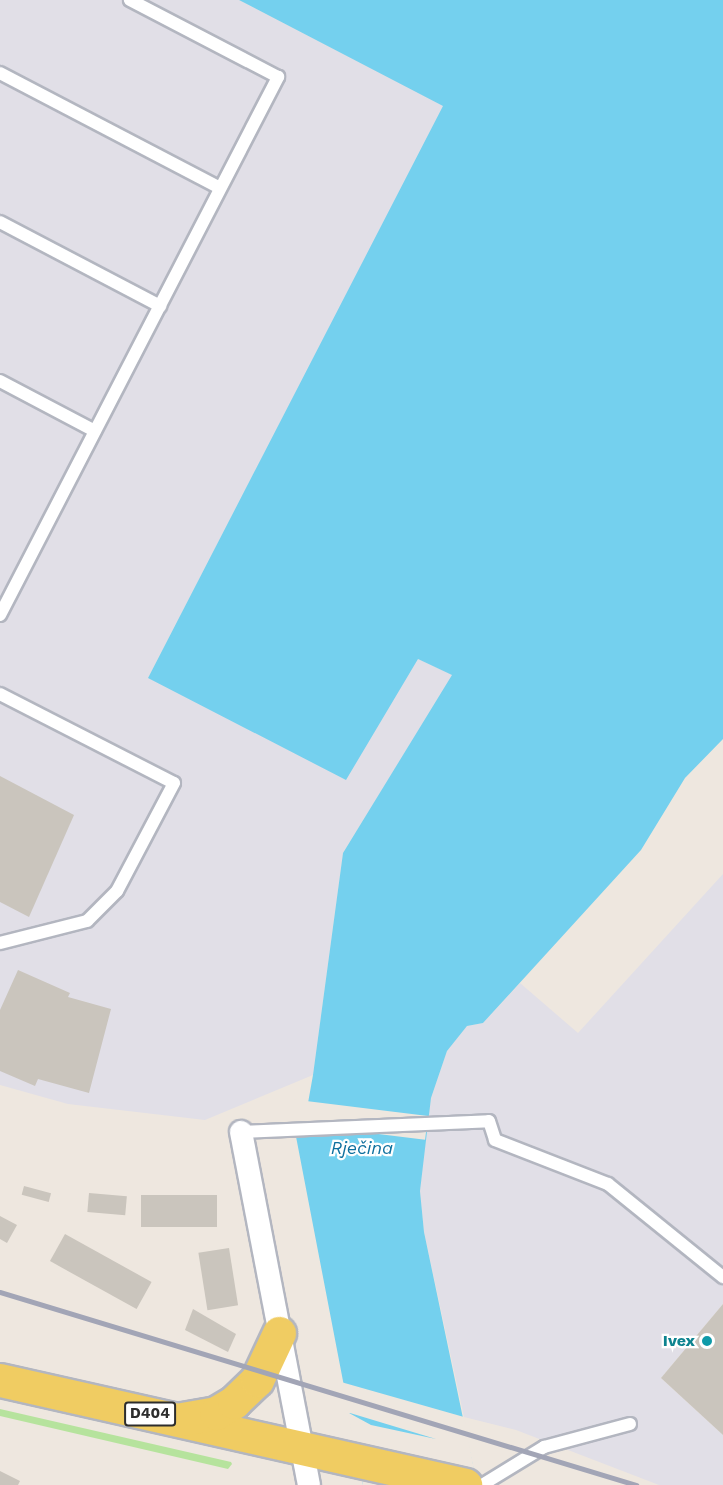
<!DOCTYPE html>
<html>
<head>
<meta charset="utf-8">
<style>
  body { margin:0 }
  #map { position:relative; width:723px; height:1485px; overflow:hidden; background:#eee7df; font-family:"Work Sans",sans-serif }
  div>[style] { position:absolute }
  .industrial>* { inset:0; background:#e1dfe7 }
  .green>* { inset:0; background:#b6e39d }
  .water>* { inset:0; background:#74d0ee }
  .pier>* { inset:0; background:#eee7df; transform-origin:0 0 }
  .building>* { inset:0; background:#cac5bd; transform-origin:0 0 }
  .roads { filter:drop-shadow(2px 0 #b3b6c0) drop-shadow(-2px 0 #b3b6c0) drop-shadow(0 2px #b3b6c0) drop-shadow(0 -2px #b3b6c0) }
  .lane>* { height:12px; margin:-6px; padding:0 6px; transform-origin:6px; border-radius:6px; background:#fff }
  .street>* { height:22px; margin:-11px; padding:0 11px; transform-origin:11px; border-radius:11px; background:#fff }
  .primary>* { height:33px; margin:-16.5px; padding:0 16.5px; transform-origin:16.5px; border-radius:16.5px; background:#f0cc62 }
  .rail>* { height:4.5px; margin:-2.25px; padding:0 2.25px; transform-origin:2.25px; border-radius:2.25px; background:#a2a5b6 }
  .dots>* { width:16px; height:16px; translate:-50% -50%; box-sizing:border-box; border:3px solid #fff; border-radius:50% }
  span { translate:-50% -50%; white-space:nowrap; text-align:center; line-height:1.15; -webkit-text-stroke:4.5px #fff; paint-order:stroke }
  .shield-label span { padding:2px 4px; background:#fff; border:2px solid; border-radius:4px; -webkit-text-stroke-width:0 }
  .shield-label { font-size:15px; color:#2d2d2d; font-weight:700 }
  .culture-label { font-size:16px; color:#0d838f; font-weight:700 }
  .right { translate:-100% -50%; text-align:right }
  .water-label { font-size:18px; color:#0f709e; font-style:italic }
</style>
</head>
<body>
<div id="map">
  <div class="industrial">
    <div style="clip-path:polygon(0 0,239px 0,444px 106px,148px 678px,418px 659px,453px 675px,343px 853px,313px 1075px,205px 1120px,68px 1104px,0 1085px)"></div>
    <div style="clip-path:polygon(723px 874px,723px 1304px,661px 1378px,723px 1435px,723px 1485px,659px 1485px,516px 1430px,464px 1417px,424px 1232px,420px 1191px,425px 1140px,431px 1098px,447px 1051px,467px 1026px,483px 1023px,520px 983px,578px 1033px)"></div>
  </div>
  <div class="green">
    <div style="clip-path:polygon(0 1409px,231px 1462px,232px 1464px,228px 1469px,0 1416px)"></div>
  </div>
  <div class="water">
    <div style="clip-path:polygon(239px 0,723px 0,723px 739px,685px 778px,641px 850px,483px 1023px,467px 1026px,447px 1051px,431px 1098px,420px 1191px,424px 1232px,477px 1485px,363px 1485px,293px 1121px,308px 1103px,313px 1075px,343px 853px,452px 675px,418px 659px,346px 780px,148px 678px,443px 106px)"></div>
  </div>
  <div class="pier">
    <div style="left:428px;top:1116px;width:24px;height:135px;rotate:97deg"></div>
    <div style="clip-path:polygon(evenodd,341px 1382px,464px 1417px,477px 1485px,363px 1485px,341px 1382px,349px 1413px,350px 1413px,436px 1439px,371px 1425px,349px 1413px)"></div>
  </div>
  <div class="building">
    <div style="clip-path:polygon(0 776px,74px 815px,29px 917px,0 902px)"></div>
    <div style="clip-path:polygon(18px 970px,70px 993px,68px 997px,111px 1009px,89px 1093px,38px 1079px,35px 1086px,0 1071px,0 1010px)"></div>
    <div style="left:24px;top:1186px;width:28px;height:9px;rotate:15deg"></div>
    <div style="left:89px;top:1193px;width:38px;height:19px;rotate:5deg"></div>
    <div style="left:217px;top:1195px;width:32px;height:76px;rotate:90deg"></div>
    <div style="clip-path:polygon(0 1216px,17px 1225px,7px 1243px,0 1239px)"></div>
    <div style="left:65px;top:1234px;width:99px;height:31px;rotate:29deg"></div>
    <div style="left:229px;top:1248px;width:58px;height:31px;rotate:81deg"></div>
    <div style="clip-path:polygon(723px 1304px,723px 1435px,661px 1378px)"></div>
    <div style="clip-path:polygon(193px 1309px,236px 1334px,228px 1352px,185px 1330px)"></div>
    <div style="clip-path:polygon(0 1471px,20px 1481px,18px 1485px,0 1485px)"></div>
  </div>
  <div class="roads">
    <div class="lane">
      <div style="left:0;top:73px;width:248px;rotate:27.6deg"></div>
      <div style="left:0;top:222px;width:181px;rotate:27.7deg"></div>
      <div style="left:0;top:381px;width:107px;rotate:27.8deg"></div>
      <div style="left:0;top:615px;width:606px;rotate:-62.67deg"></div>
      <div style="left:278px;top:77px;width:167px;rotate:-152.5deg"></div>
      <div style="left:0;top:694px;width:195px;rotate:27.1deg"></div>
      <div style="left:174px;top:783px;width:122px;rotate:117.8deg"></div>
      <div style="left:117px;top:891px;width:42px;rotate:135deg"></div>
      <div style="left:87px;top:921px;width:90px;rotate:165.8deg"></div>
      <div style="left:241px;top:1132px;width:248px;rotate:-2.5deg"></div>
      <div style="left:489px;top:1121px;width:20px;rotate:72deg"></div>
      <div style="left:495px;top:1140px;width:121px;rotate:21.3deg"></div>
      <div style="left:608px;top:1184px;width:148px;rotate:39deg"></div>
      <div style="left:482px;top:1485px;width:73px;rotate:-31.5deg"></div>
      <div style="left:544px;top:1447px;width:89px;rotate:-15deg"></div>
    </div>
    <div class="street">
      <div style="left:241px;top:1132px;width:359px;rotate:79.1deg"></div>
    </div>
    <div class="primary">
      <div style="left:0;top:1380px;width:477px;rotate:12.7deg"></div>
      <div style="left:182px;top:1419px;width:35px;rotate:-10deg"></div>
      <div style="left:216px;top:1413px;width:21px;rotate:-31deg"></div>
      <div style="left:234px;top:1402px;width:32px;rotate:-44deg"></div>
      <div style="left:257px;top:1380px;width:52px;rotate:-64.9deg"></div>
    </div>
  </div>
  <div class="rail">
    <div style="left:0;top:1292px;width:665px;rotate:16.88deg"></div>
  </div>
  <div class="dots">
    <div style="left:707px;top:1341px;background:#0f9aa8"></div>
  </div>
  <div class="shield-label">
    <span style="left:150px;top:1414px">D404</span>
  </div>
  <div class="culture-label">
    <span class="right" style="left:695px;top:1341px">Ivex</span>
  </div>
  <div class="water-label">
    <span style="left:362px;top:1148px">Rječina</span>
  </div>
</div>
</body>
</html>
